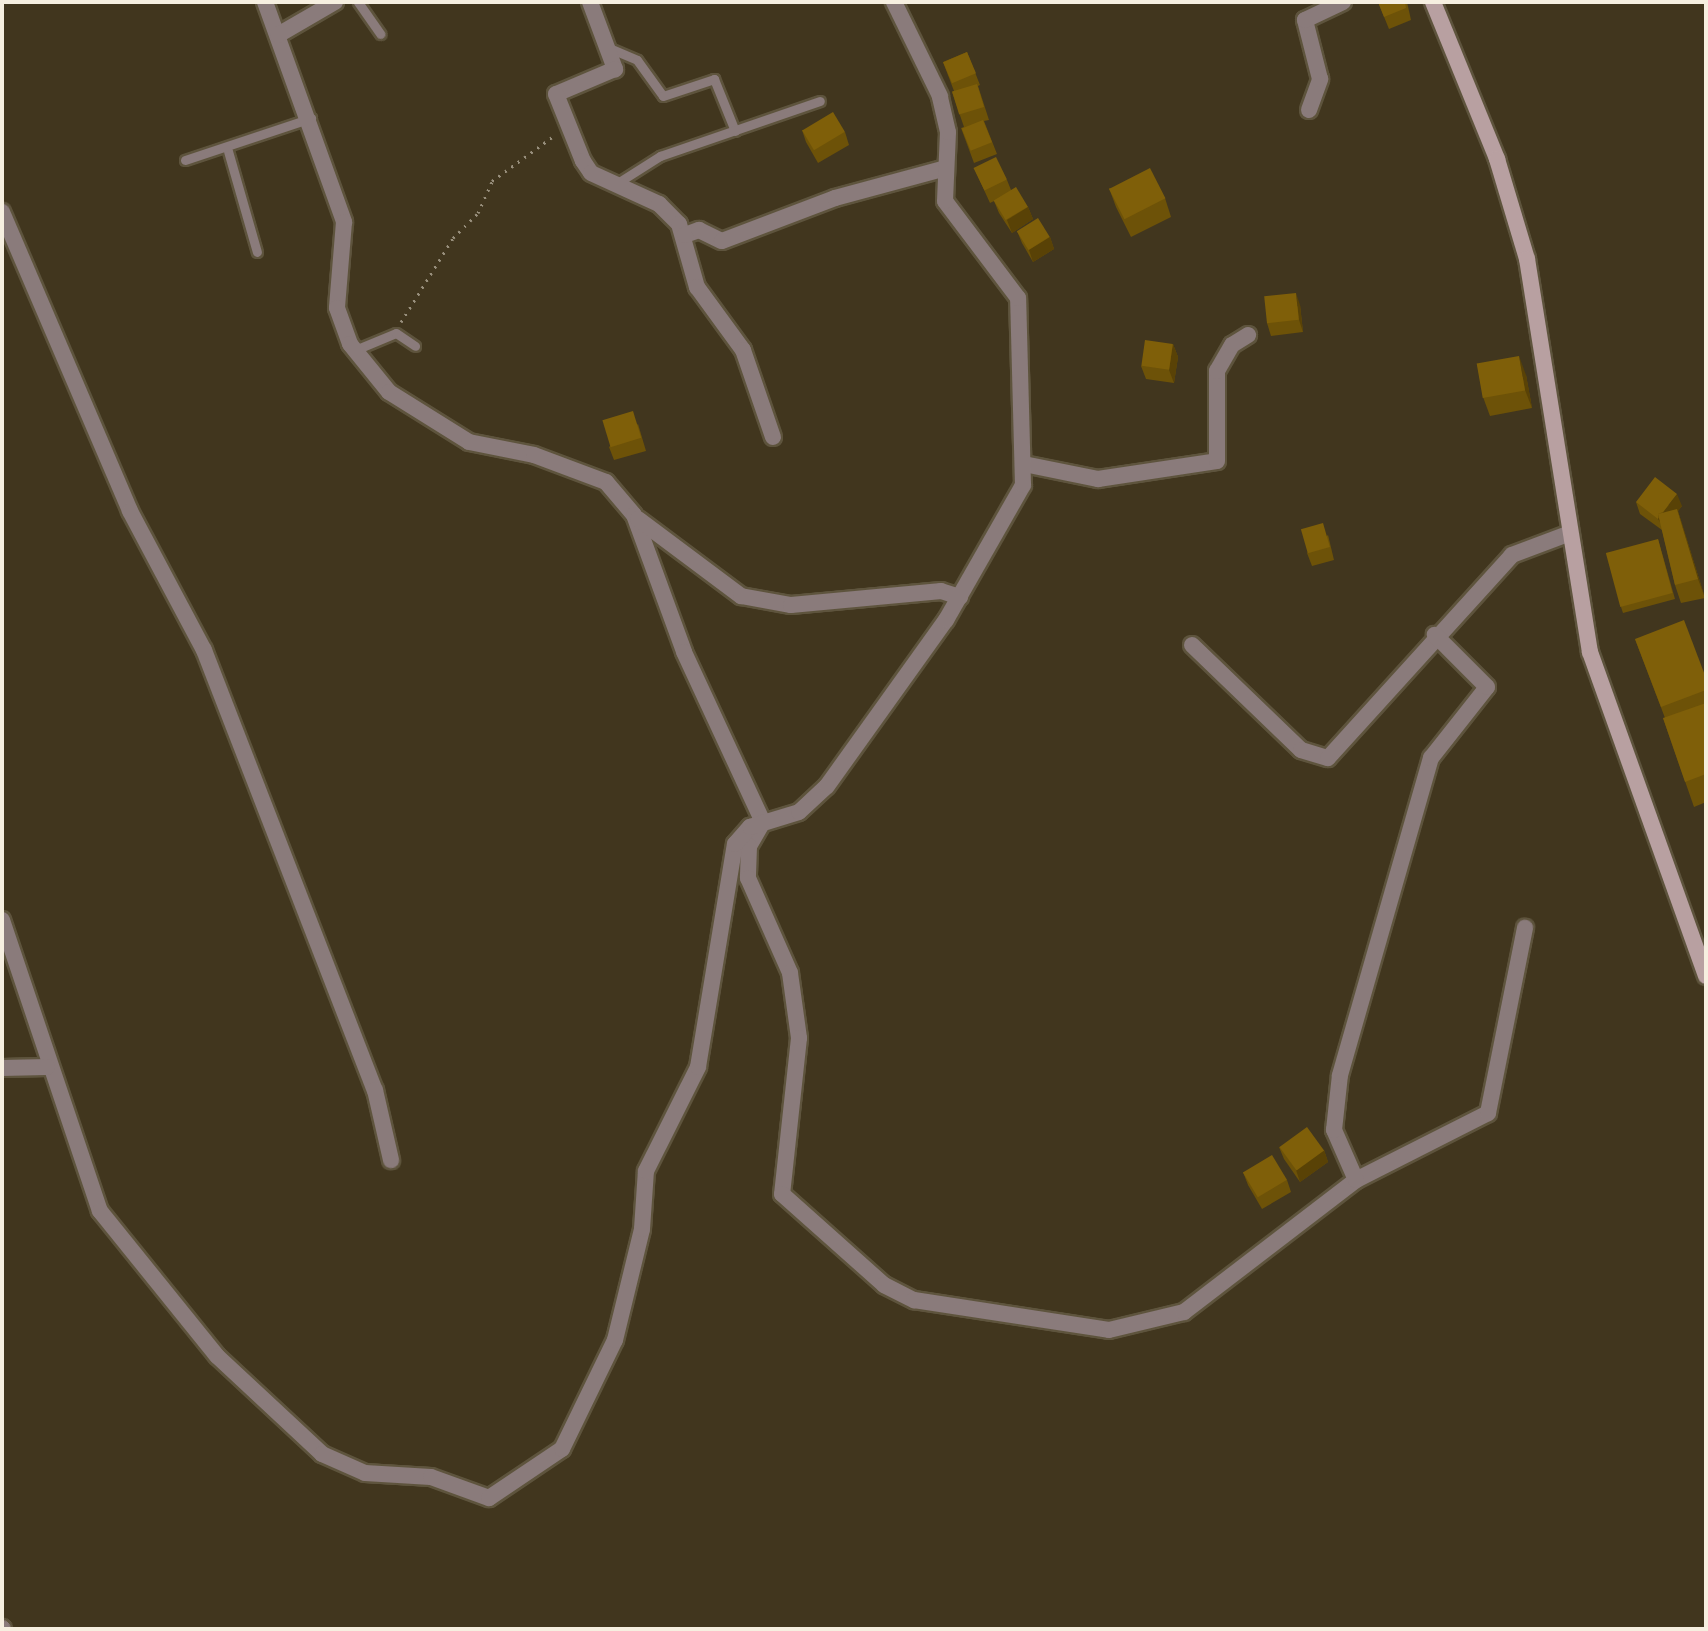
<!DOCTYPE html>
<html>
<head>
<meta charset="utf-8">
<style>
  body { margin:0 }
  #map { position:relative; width:1708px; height:1631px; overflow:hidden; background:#41361e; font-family:Commissioner,sans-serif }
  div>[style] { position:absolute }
  .path>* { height:3px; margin-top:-1.5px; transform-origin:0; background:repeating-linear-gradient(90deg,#988f7c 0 2px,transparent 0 8px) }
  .roads { filter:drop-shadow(2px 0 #5e543d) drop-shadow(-2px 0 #5e543d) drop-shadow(0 2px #5e543d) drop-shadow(0 -2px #5e543d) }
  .lane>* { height:9px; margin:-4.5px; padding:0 4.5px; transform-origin:4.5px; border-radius:4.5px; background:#8a7b7b }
  .street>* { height:16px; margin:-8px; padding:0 8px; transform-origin:8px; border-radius:8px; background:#8a7b7b }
  .secondary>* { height:16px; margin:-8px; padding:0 8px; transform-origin:8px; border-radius:8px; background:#b8a0a1 }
  .wall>* { inset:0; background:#6d5208 }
  .shaded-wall>* { inset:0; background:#594206 }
  .building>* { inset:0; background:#7f5f09; transform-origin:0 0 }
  span { translate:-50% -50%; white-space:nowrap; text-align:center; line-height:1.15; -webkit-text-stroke:7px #231e14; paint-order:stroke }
  .frame { position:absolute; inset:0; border:4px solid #f6efe0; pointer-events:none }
</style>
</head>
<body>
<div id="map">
  <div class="path">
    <div style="left:401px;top:322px;width:99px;rotate:-58.2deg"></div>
    <div style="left:453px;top:238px;width:35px;rotate:-45deg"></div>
    <div style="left:478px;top:213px;width:35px;rotate:-66deg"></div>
    <div style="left:492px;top:181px;width:78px;rotate:-36.1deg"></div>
  </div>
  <div class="roads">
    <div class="lane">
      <div style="left:358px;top:2px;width:39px;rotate:55deg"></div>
      <div style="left:609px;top:48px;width:30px;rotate:23deg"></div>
      <div style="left:637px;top:60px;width:44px;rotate:54.2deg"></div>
      <div style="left:663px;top:96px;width:54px;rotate:-18.4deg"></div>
      <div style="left:714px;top:79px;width:56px;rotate:68deg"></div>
      <div style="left:228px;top:151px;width:105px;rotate:74deg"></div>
      <div style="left:185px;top:160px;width:133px;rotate:-18.4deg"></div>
      <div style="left:619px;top:182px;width:49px;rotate:-32.4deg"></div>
      <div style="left:660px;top:156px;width:169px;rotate:-19deg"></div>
      <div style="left:355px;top:350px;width:44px;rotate:-22.5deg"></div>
      <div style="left:396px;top:333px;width:23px;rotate:34deg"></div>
    </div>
    <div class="street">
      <div style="left:265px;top:2px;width:234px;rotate:70.2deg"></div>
      <div style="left:344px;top:222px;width:86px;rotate:94.7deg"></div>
      <div style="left:337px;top:308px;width:38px;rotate:70deg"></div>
      <div style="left:350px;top:344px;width:62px;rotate:50.9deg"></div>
      <div style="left:389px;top:392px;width:94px;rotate:32deg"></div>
      <div style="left:469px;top:442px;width:66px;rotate:11.3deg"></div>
      <div style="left:534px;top:455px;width:77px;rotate:20.6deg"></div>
      <div style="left:606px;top:482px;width:43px;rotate:49.7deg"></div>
      <div style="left:634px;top:515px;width:146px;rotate:69.9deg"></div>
      <div style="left:684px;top:652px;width:187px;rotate:65.1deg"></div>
      <div style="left:763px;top:822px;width:28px;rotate:120deg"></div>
      <div style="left:749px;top:846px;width:32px;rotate:92deg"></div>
      <div style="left:748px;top:878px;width:104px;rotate:66.1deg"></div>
      <div style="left:790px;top:973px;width:66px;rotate:82.1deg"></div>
      <div style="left:799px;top:1038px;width:157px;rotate:96.2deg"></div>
      <div style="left:782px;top:1194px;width:137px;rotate:41.7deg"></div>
      <div style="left:884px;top:1285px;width:34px;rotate:27deg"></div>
      <div style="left:914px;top:1300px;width:197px;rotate:8.7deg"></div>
      <div style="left:1109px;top:1330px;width:77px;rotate:-13.5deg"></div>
      <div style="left:1184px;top:1312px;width:217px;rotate:-37.5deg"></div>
      <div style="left:1356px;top:1180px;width:148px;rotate:-26.9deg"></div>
      <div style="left:1488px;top:1113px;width:189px;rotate:-78.7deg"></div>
      <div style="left:590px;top:2px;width:72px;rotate:69.5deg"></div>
      <div style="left:615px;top:69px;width:64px;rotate:157deg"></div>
      <div style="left:556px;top:94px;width:72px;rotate:68.1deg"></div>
      <div style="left:583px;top:161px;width:14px;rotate:56deg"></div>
      <div style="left:591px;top:173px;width:75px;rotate:24.5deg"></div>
      <div style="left:659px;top:204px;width:28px;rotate:45deg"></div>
      <div style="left:679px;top:224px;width:66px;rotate:74.1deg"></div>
      <div style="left:697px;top:287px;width:78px;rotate:53.9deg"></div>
      <div style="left:743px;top:350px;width:92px;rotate:71deg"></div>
      <div style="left:278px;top:35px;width:66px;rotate:-30.1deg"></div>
      <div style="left:1309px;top:110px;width:33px;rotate:-70deg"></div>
      <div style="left:1320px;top:79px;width:61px;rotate:-104.3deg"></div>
      <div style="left:1305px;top:20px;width:42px;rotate:-25.3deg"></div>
      <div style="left:2px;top:212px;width:325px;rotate:66.8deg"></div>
      <div style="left:130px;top:511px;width:157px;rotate:62deg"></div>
      <div style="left:204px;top:650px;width:472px;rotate:68.8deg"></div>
      <div style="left:375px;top:1090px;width:72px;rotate:77.1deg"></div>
      <div style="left:685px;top:235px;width:15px;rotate:-20deg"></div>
      <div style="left:699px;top:230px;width:25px;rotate:26deg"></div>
      <div style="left:722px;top:241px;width:121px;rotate:-20.8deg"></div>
      <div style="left:835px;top:198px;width:115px;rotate:-15.1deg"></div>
      <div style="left:1024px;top:464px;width:76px;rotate:11.5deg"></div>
      <div style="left:1098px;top:479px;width:120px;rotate:-8.6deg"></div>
      <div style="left:1217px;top:461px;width:90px;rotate:-90deg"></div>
      <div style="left:1217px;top:371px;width:30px;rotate:-60deg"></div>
      <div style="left:1232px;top:345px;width:19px;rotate:-32deg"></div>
      <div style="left:638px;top:519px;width:129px;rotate:36.8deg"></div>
      <div style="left:741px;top:596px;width:51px;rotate:10.2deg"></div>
      <div style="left:791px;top:605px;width:151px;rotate:-5.3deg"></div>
      <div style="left:941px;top:591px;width:20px;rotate:18deg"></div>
      <div style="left:1192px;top:645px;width:151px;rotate:43.9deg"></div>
      <div style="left:1301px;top:750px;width:28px;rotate:17deg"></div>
      <div style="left:1328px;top:758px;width:274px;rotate:-47.8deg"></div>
      <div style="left:1512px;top:555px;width:60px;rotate:-20.6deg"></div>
      <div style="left:2px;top:920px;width:307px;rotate:71.4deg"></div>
      <div style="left:100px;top:1211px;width:186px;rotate:51.1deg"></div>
      <div style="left:217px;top:1356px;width:144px;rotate:43deg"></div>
      <div style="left:322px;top:1454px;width:47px;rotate:23.8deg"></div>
      <div style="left:365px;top:1473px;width:66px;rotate:3.5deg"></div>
      <div style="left:431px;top:1477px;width:62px;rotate:19.9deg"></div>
      <div style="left:489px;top:1498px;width:88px;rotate:-33.9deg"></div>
      <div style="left:562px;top:1449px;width:121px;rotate:-64.1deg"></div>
      <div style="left:615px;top:1340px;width:114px;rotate:-76.3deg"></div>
      <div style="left:642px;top:1229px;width:58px;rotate:-86.1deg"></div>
      <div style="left:646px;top:1171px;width:116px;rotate:-63.4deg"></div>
      <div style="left:698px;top:1067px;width:226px;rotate:-80.6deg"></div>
      <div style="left:735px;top:844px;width:23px;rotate:-49deg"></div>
      <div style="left:750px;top:827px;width:51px;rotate:-17deg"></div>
      <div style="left:799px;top:812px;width:38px;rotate:-43deg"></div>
      <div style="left:827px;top:786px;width:204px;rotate:-54.4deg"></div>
      <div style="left:946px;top:620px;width:155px;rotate:-60.3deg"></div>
      <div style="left:1023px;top:485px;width:187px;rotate:-91.5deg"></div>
      <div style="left:1018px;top:298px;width:121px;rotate:-127deg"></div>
      <div style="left:945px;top:201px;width:69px;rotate:-87.5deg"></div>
      <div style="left:948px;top:132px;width:37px;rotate:-103deg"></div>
      <div style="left:940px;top:96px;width:105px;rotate:-116.1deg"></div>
      <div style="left:2px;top:1068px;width:45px;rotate:-1.3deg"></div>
      <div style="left:1356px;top:1180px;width:55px;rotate:-113.7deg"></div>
      <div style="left:1334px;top:1130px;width:55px;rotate:-83.8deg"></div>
      <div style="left:1340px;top:1075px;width:330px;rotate:-74deg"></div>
      <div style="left:1431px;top:758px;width:90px;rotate:-51.7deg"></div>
      <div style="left:1487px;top:687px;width:74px;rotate:-135deg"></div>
      <div style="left:2px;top:1628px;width:1px;rotate:45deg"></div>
    </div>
    <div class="secondary">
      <div style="left:1433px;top:2px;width:170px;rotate:67.8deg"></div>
      <div style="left:1497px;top:159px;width:104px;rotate:73.3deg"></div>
      <div style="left:1527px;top:259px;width:398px;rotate:80.9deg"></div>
      <div style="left:1590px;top:652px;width:344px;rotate:70.3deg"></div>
    </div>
  </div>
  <div class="wall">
    <div style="clip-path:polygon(1378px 2px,1407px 2px,1411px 20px,1389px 29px)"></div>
    <div style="clip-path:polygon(967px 52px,980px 85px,978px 86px,989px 120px,984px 121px,997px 154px,974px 163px,961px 128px,964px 127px,952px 92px,954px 91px,943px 62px)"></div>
    <div style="clip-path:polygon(802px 130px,845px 132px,849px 145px,818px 163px,806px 142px)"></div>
    <div style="clip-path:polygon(974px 168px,1007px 180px,1011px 190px,1028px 207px,1033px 219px,1012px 233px,999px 213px,994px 201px,996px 200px,990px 203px)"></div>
    <div style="clip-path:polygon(1109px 188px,1165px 198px,1171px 217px,1131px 237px,1116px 207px)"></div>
    <div style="clip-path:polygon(1017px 231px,1050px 237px,1054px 249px,1033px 262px,1022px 243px)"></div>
    <div style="clip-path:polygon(1300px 305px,1303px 332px,1271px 336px,1267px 323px)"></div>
    <div style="clip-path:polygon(1173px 344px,1178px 357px,1174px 383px,1146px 379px,1141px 366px)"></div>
    <div style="clip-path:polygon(1526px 375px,1532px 408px,1490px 416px,1483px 397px)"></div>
    <div style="clip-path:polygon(638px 424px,646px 451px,614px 460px,609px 447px)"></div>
    <div style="clip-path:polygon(1636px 502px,1682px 506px,1678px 511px,1705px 598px,1681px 603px,1675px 585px,1662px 530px,1640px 514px)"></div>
    <div style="clip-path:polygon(1328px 535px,1334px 560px,1312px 566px,1307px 553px)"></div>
    <div style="clip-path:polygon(1658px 539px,1675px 599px,1623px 613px,1621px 607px)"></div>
    <div style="clip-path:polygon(1635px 639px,1706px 678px,1706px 802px,1694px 807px,1663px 718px,1665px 718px)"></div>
    <div style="clip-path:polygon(1279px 1147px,1324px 1150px,1328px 1162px,1300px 1182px,1284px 1159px)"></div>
    <div style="clip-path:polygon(1243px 1172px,1287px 1180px,1291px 1192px,1262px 1209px,1248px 1185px)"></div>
  </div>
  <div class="shaded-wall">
    <div style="clip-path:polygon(1028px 207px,1033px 219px,1012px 233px,1007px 220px)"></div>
    <div style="clip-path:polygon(1050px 237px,1054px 249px,1033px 262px,1029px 250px)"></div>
    <div style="clip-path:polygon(1296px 293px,1300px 305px,1303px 332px,1299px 320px)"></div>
    <div style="clip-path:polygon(1173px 344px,1178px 357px,1174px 383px,1169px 370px)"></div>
    <div style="clip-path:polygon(1519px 356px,1526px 375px,1532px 408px,1525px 390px)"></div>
    <div style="clip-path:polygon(1677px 494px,1682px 506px,1678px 511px,1705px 598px,1698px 579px,1658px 519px)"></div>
    <div style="clip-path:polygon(1324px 1150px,1328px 1162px,1300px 1182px,1296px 1170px)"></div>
  </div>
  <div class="building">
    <div style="clip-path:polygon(1378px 2px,1405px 2px,1406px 8px,1384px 17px)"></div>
    <div style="left:967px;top:52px;width:23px;height:26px;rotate:67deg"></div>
    <div style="left:977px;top:84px;width:24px;height:26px;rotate:73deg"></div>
    <div style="left:833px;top:112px;width:23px;height:36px;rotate:59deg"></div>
    <div style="left:983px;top:120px;width:24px;height:23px;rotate:68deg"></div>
    <div style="left:996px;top:157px;width:25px;height:25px;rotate:64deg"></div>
    <div style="left:1150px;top:168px;width:34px;height:46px;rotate:63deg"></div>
    <div style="left:1016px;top:187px;width:23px;height:26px;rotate:59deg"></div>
    <div style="left:1038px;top:218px;width:22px;height:25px;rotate:58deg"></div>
    <div style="left:1296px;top:293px;width:27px;height:32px;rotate:84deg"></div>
    <div style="left:1145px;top:340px;width:28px;height:26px;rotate:8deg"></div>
    <div style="left:1519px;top:356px;width:35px;height:43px;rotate:80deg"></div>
    <div style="left:633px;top:411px;width:28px;height:32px;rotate:73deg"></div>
    <div style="clip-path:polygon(1655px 477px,1677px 494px,1663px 512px,1658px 514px,1658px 519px,1636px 502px)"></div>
    <div style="clip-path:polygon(1677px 509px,1698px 579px,1675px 585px,1658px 514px)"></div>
    <div style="left:1323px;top:523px;width:25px;height:23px;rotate:74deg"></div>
    <div style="left:1658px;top:539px;width:56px;height:54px;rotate:75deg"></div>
    <div style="clip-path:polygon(1684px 620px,1706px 678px,1706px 690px,1661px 707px,1635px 639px)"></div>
    <div style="clip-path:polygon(1706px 703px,1706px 774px,1685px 782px,1663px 718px)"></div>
    <div style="left:1307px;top:1127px;width:29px;height:34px;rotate:54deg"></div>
    <div style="left:1272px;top:1155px;width:29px;height:34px;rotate:59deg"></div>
  </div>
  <div class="frame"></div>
</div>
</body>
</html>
